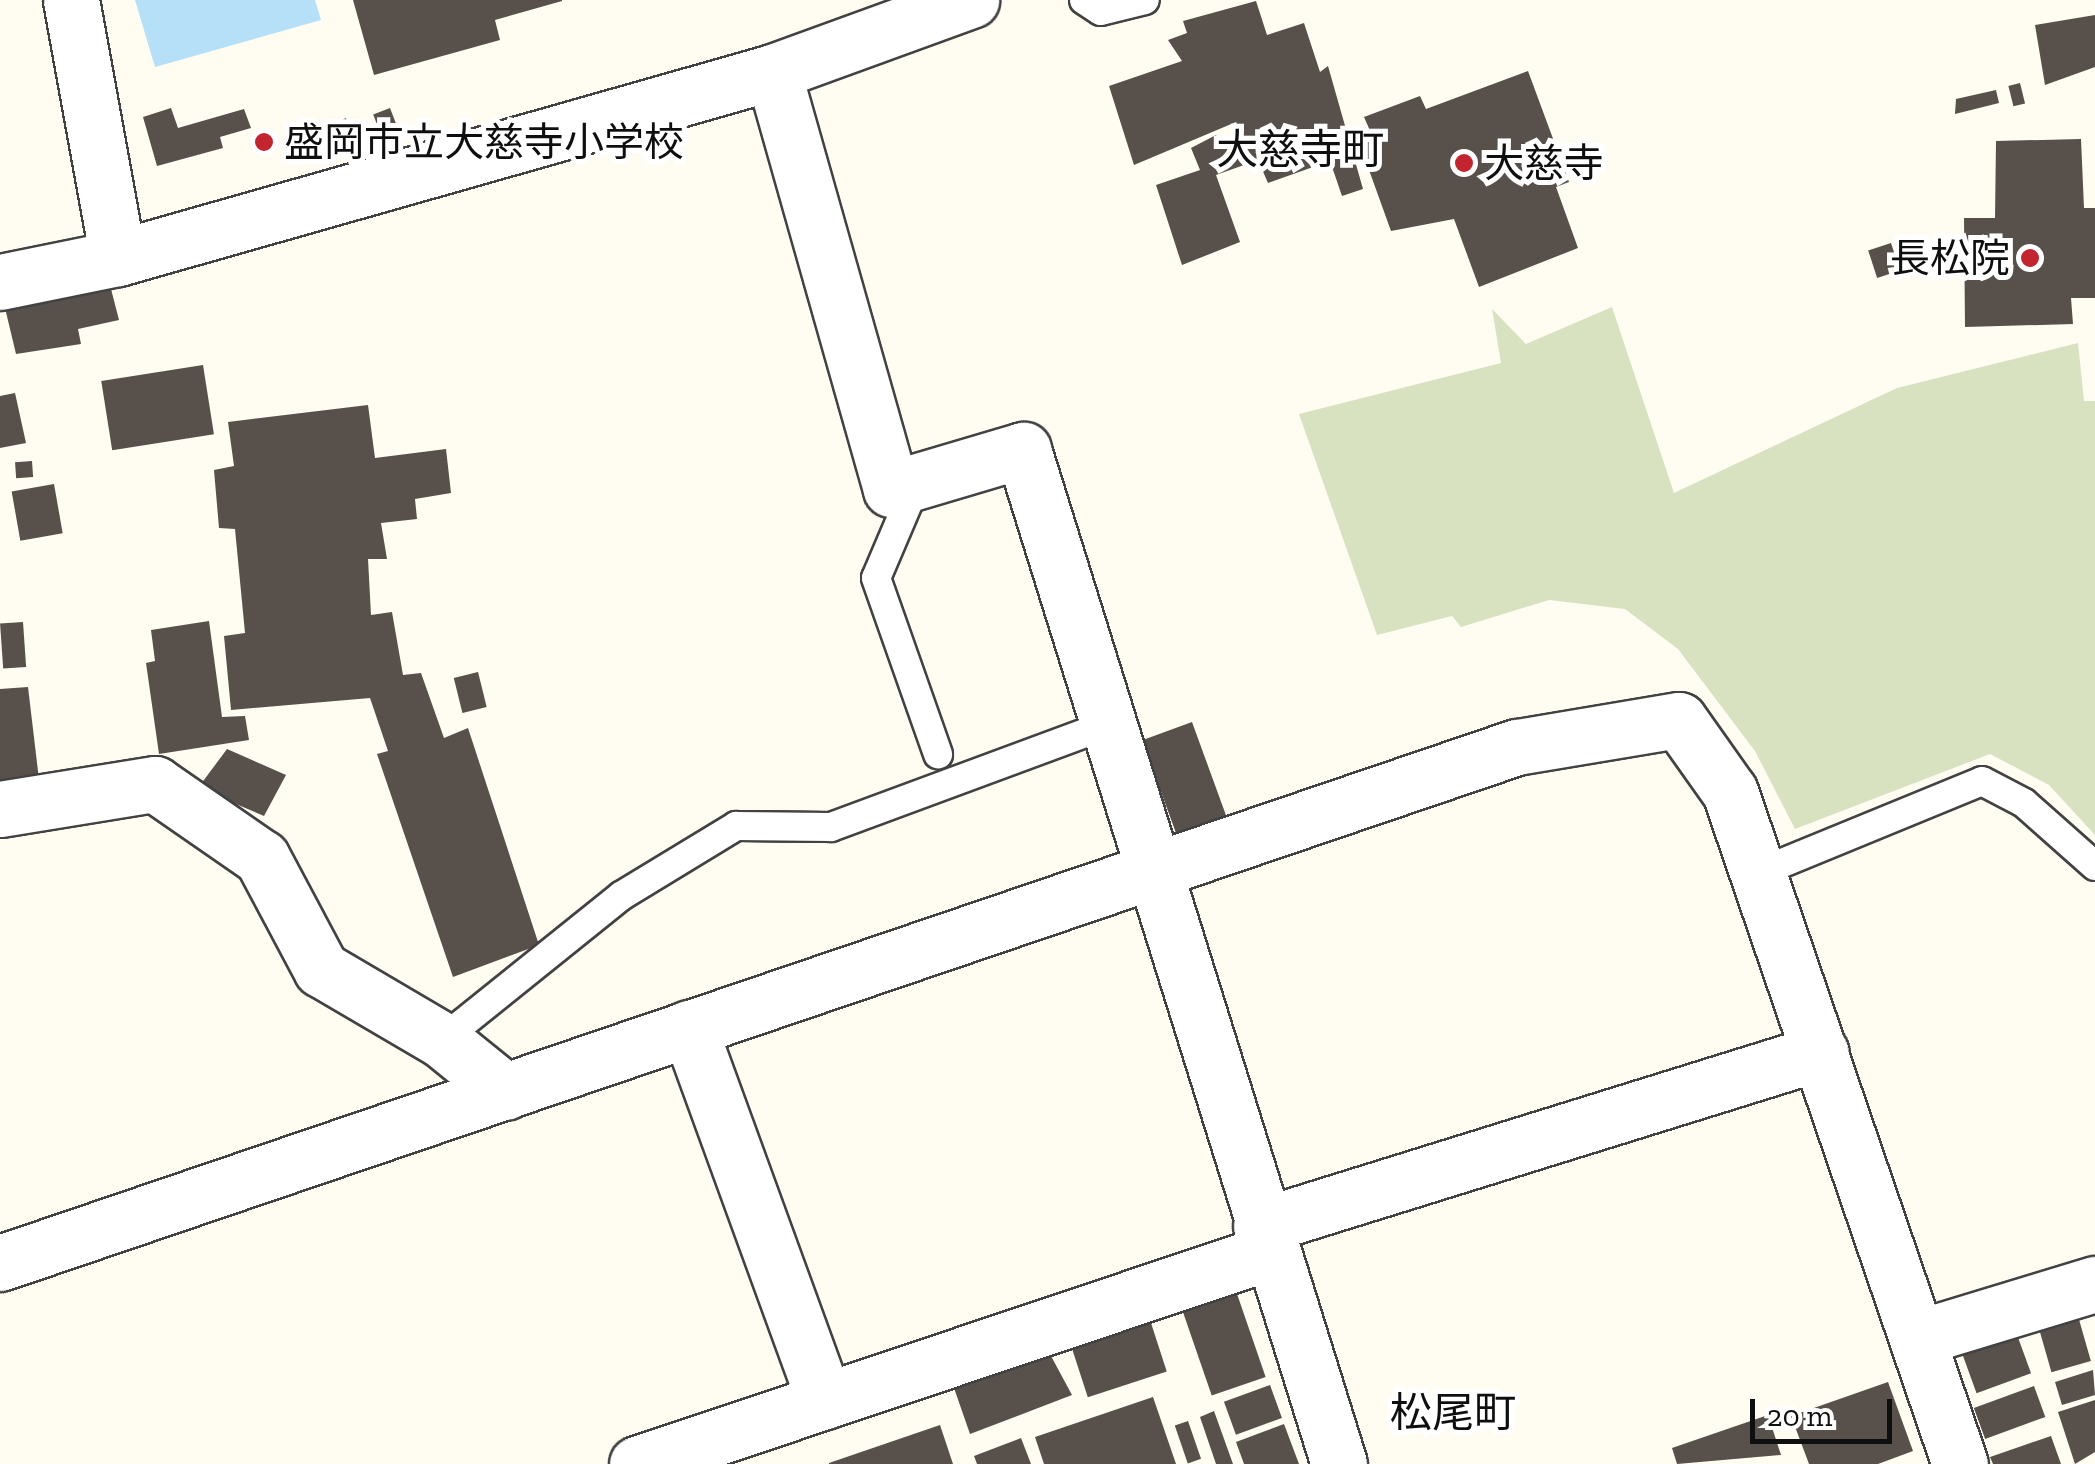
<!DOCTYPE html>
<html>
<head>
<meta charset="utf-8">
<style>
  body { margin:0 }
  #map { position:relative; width:2095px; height:1464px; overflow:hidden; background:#fffcf1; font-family:"Zilla Slab","Noto Sans JP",serif }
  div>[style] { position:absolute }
  .cemetery>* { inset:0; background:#d8e2c1 }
  .water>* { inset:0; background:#b5e0f7 }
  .building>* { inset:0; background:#58504b; transform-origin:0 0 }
  .roads { filter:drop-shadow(2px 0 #424242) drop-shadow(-2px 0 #424242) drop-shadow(0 2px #424242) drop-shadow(0 -2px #424242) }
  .lane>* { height:28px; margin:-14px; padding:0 14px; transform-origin:14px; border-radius:14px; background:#fff }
  .street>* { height:55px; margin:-27.5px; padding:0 27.5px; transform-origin:27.5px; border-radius:27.5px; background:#fff }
  .dots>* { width:28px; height:28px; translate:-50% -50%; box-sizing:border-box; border:5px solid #fff; border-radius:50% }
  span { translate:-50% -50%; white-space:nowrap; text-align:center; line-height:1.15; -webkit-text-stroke:10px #fff; paint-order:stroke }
  .poi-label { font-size:40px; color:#0f0f0f }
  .left { translate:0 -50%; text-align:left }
  .right { translate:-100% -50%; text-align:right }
  .neighbourhood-label { font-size:42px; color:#0f0f0f }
  .scale { position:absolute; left:1750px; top:1399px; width:142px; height:45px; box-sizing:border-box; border:5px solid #0f0f0f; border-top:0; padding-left:12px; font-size:30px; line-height:35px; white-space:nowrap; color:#0f0f0f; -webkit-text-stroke:8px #fff; paint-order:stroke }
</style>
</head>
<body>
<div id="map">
  <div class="cemetery">
    <div style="clip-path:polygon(1612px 307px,1674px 493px,1897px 388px,2078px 343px,2084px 401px,2095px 401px,2095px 835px,2049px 785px,1990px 754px,1795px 829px,1755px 751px,1678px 649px,1625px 609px,1549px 600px,1461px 627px,1452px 616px,1377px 635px,1299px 414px,1501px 363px,1492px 309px,1526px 344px)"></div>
  </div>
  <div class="water">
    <div style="clip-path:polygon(135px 0,315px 0,321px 20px,155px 67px)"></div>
  </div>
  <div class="building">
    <div style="clip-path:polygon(353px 0,562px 0,562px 1px,495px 20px,500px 40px,374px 75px)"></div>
    <div style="clip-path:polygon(1256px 1px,1267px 35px,1304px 23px,1320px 72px,1328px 66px,1363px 189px,1342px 196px,1330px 161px,1268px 183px,1258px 160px,1216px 175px,1240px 242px,1182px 265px,1156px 185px,1200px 170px,1191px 148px,1216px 135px,1222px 149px,1245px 140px,1236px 122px,1134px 165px,1109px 86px,1182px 61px,1168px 40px,1187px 33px,1183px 21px)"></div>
    <div style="clip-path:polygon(2095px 15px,2095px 67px,2045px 85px,2035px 25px)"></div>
    <div style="clip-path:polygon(1528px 71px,1569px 182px,1556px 187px,1578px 248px,1479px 287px,1454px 219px,1391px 231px,1360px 145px,1374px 140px,1364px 117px,1420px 96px,1426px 109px)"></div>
    <div style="left:2020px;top:83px;width:21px;height:12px;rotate:76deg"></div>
    <div style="clip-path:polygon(1996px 90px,1999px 103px,1955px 114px,1956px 99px)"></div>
    <div style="clip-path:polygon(171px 108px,178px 128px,244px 109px,251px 128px,220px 137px,223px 148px,157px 166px,143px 117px)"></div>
    <div style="left:390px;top:108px;width:25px;height:18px;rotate:69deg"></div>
    <div style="clip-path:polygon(346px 118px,354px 142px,346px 146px,336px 123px)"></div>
    <div style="clip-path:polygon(2081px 139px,2084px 208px,2095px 208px,2095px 298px,2071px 298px,2073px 324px,1965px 327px,1964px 218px,1995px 218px,1996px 141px)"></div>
    <div style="left:1891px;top:243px;width:29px;height:24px;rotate:72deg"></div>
    <div style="clip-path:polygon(110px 285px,119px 320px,78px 329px,81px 344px,16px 354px,5px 308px)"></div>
    <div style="left:203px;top:365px;width:70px;height:103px;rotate:81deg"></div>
    <div style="clip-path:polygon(15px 393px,26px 443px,0 448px,0 396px)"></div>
    <div style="clip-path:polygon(368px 405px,375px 458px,446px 449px,451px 493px,415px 499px,417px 519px,381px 523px,387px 559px,368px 559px,371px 615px,392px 612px,403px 675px,421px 673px,444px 738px,468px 728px,539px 945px,453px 977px,377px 754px,388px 751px,370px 698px,231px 710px,224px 636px,245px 633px,235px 529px,219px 528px,214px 470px,234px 466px,228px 422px)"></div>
    <div style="left:32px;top:461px;width:16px;height:17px;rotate:86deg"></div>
    <div style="left:54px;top:484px;width:50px;height:43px;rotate:80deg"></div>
    <div style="clip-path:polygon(209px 621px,222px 717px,245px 716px,249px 740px,159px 754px,146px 663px,155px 661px,151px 630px)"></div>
    <div style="left:23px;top:622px;width:45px;height:23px;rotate:86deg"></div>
    <div style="left:478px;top:672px;width:36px;height:25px;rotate:76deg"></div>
    <div style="clip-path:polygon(28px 687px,40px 788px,0 794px,0 689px)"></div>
    <div style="left:1192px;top:722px;width:102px;height:53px;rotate:70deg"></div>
    <div style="clip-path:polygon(227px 749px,286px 775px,264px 816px,198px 788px)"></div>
    <div style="left:1236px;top:1291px;width:91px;height:57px;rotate:71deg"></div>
    <div style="left:2076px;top:1309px;width:54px;height:41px;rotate:74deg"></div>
    <div style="left:1151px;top:1323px;width:51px;height:83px;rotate:72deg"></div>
    <div style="left:2016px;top:1332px;width:44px;height:58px;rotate:70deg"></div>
    <div style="clip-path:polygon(1051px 1356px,1072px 1395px,970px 1434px,954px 1388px)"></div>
    <div style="clip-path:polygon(2093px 1370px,2095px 1395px,2062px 1405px,2055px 1382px)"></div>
    <div style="clip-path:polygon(1888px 1382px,1913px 1451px,1878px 1464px,1809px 1464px,1791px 1416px)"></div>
    <div style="left:1270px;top:1385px;width:35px;height:49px;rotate:70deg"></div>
    <div style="left:2034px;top:1386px;width:33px;height:64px;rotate:70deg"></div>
    <div style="clip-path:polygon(1153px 1397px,1176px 1464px,1044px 1464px,1035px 1437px)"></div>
    <div style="clip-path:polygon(2095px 1400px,2095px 1452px,2075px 1464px,2058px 1412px)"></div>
    <div style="clip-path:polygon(1214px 1411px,1233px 1464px,1216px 1464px,1200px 1417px)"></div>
    <div style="clip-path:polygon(1768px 1415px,1781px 1455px,1677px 1464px,1672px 1448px)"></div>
    <div style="left:1188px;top:1421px;width:40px;height:14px;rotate:71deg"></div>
    <div style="clip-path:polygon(1284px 1424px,1299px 1464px,1244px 1464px,1236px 1442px)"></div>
    <div style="clip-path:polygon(940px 1425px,953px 1464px,829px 1464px,829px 1463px)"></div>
    <div style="clip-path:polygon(2051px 1436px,2061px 1464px,1993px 1464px,1990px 1457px)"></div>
    <div style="clip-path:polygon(1021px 1438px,1031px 1464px,977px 1464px,974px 1456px)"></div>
  </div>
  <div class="roads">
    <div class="lane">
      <div style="left:1084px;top:0;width:20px;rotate:33deg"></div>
      <div style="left:1101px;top:11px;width:45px;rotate:-14deg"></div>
      <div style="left:917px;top:482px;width:104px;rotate:113.1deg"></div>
      <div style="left:876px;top:578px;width:187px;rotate:70.6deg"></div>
      <div style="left:1758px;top:873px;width:242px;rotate:-22.3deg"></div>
      <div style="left:1982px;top:781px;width:47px;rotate:27.6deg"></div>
      <div style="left:2024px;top:803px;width:95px;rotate:41.6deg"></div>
      <div style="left:442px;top:1040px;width:230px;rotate:-38.8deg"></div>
      <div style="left:621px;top:896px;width:135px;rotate:-31.3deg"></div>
      <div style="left:736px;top:826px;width:95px;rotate:0.6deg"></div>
      <div style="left:831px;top:827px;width:294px;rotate:-20.3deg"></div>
    </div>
    <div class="street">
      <div style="left:71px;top:0;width:262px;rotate:79.7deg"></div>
      <div style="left:773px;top:72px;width:433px;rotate:74.2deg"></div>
      <div style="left:891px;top:489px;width:138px;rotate:-16.5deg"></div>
      <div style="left:1023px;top:450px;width:1062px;rotate:72.69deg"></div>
      <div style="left:0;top:282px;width:120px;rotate:-11.5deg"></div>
      <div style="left:118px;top:258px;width:681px;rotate:-15.85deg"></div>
      <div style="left:773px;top:72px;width:211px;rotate:-20deg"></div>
      <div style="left:0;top:809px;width:157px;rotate:-9.2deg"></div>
      <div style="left:155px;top:784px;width:130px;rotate:34.7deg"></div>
      <div style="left:262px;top:858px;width:126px;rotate:62deg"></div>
      <div style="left:321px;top:969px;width:140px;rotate:30.4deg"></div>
      <div style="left:442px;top:1040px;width:82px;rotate:39.1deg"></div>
      <div style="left:689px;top:1028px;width:397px;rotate:70deg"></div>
      <div style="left:1261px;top:1226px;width:586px;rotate:-17.26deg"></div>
      <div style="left:0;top:1263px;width:1602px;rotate:-18.79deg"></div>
      <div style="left:1517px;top:747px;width:164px;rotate:-9.5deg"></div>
      <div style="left:1679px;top:720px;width:88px;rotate:54.7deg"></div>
      <div style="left:1730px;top:792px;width:710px;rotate:71.11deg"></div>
      <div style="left:1917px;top:1338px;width:186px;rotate:-16.9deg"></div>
      <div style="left:637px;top:1464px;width:667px;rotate:-18.54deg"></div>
    </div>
  </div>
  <div class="dots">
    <div style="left:264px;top:142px;background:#c22530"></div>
    <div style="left:1464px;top:163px;background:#c22530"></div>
    <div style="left:2030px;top:258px;background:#c22530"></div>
  </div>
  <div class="poi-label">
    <span class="left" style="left:284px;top:142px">盛岡市立大慈寺小学校</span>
    <span class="left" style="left:1484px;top:163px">大慈寺</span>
    <span class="right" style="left:2010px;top:258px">長松院</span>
  </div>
  <div class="neighbourhood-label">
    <span style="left:1300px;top:150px">大慈寺町</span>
    <span style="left:1453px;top:1413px">松尾町</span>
  </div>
  <div class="scale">20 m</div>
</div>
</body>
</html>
